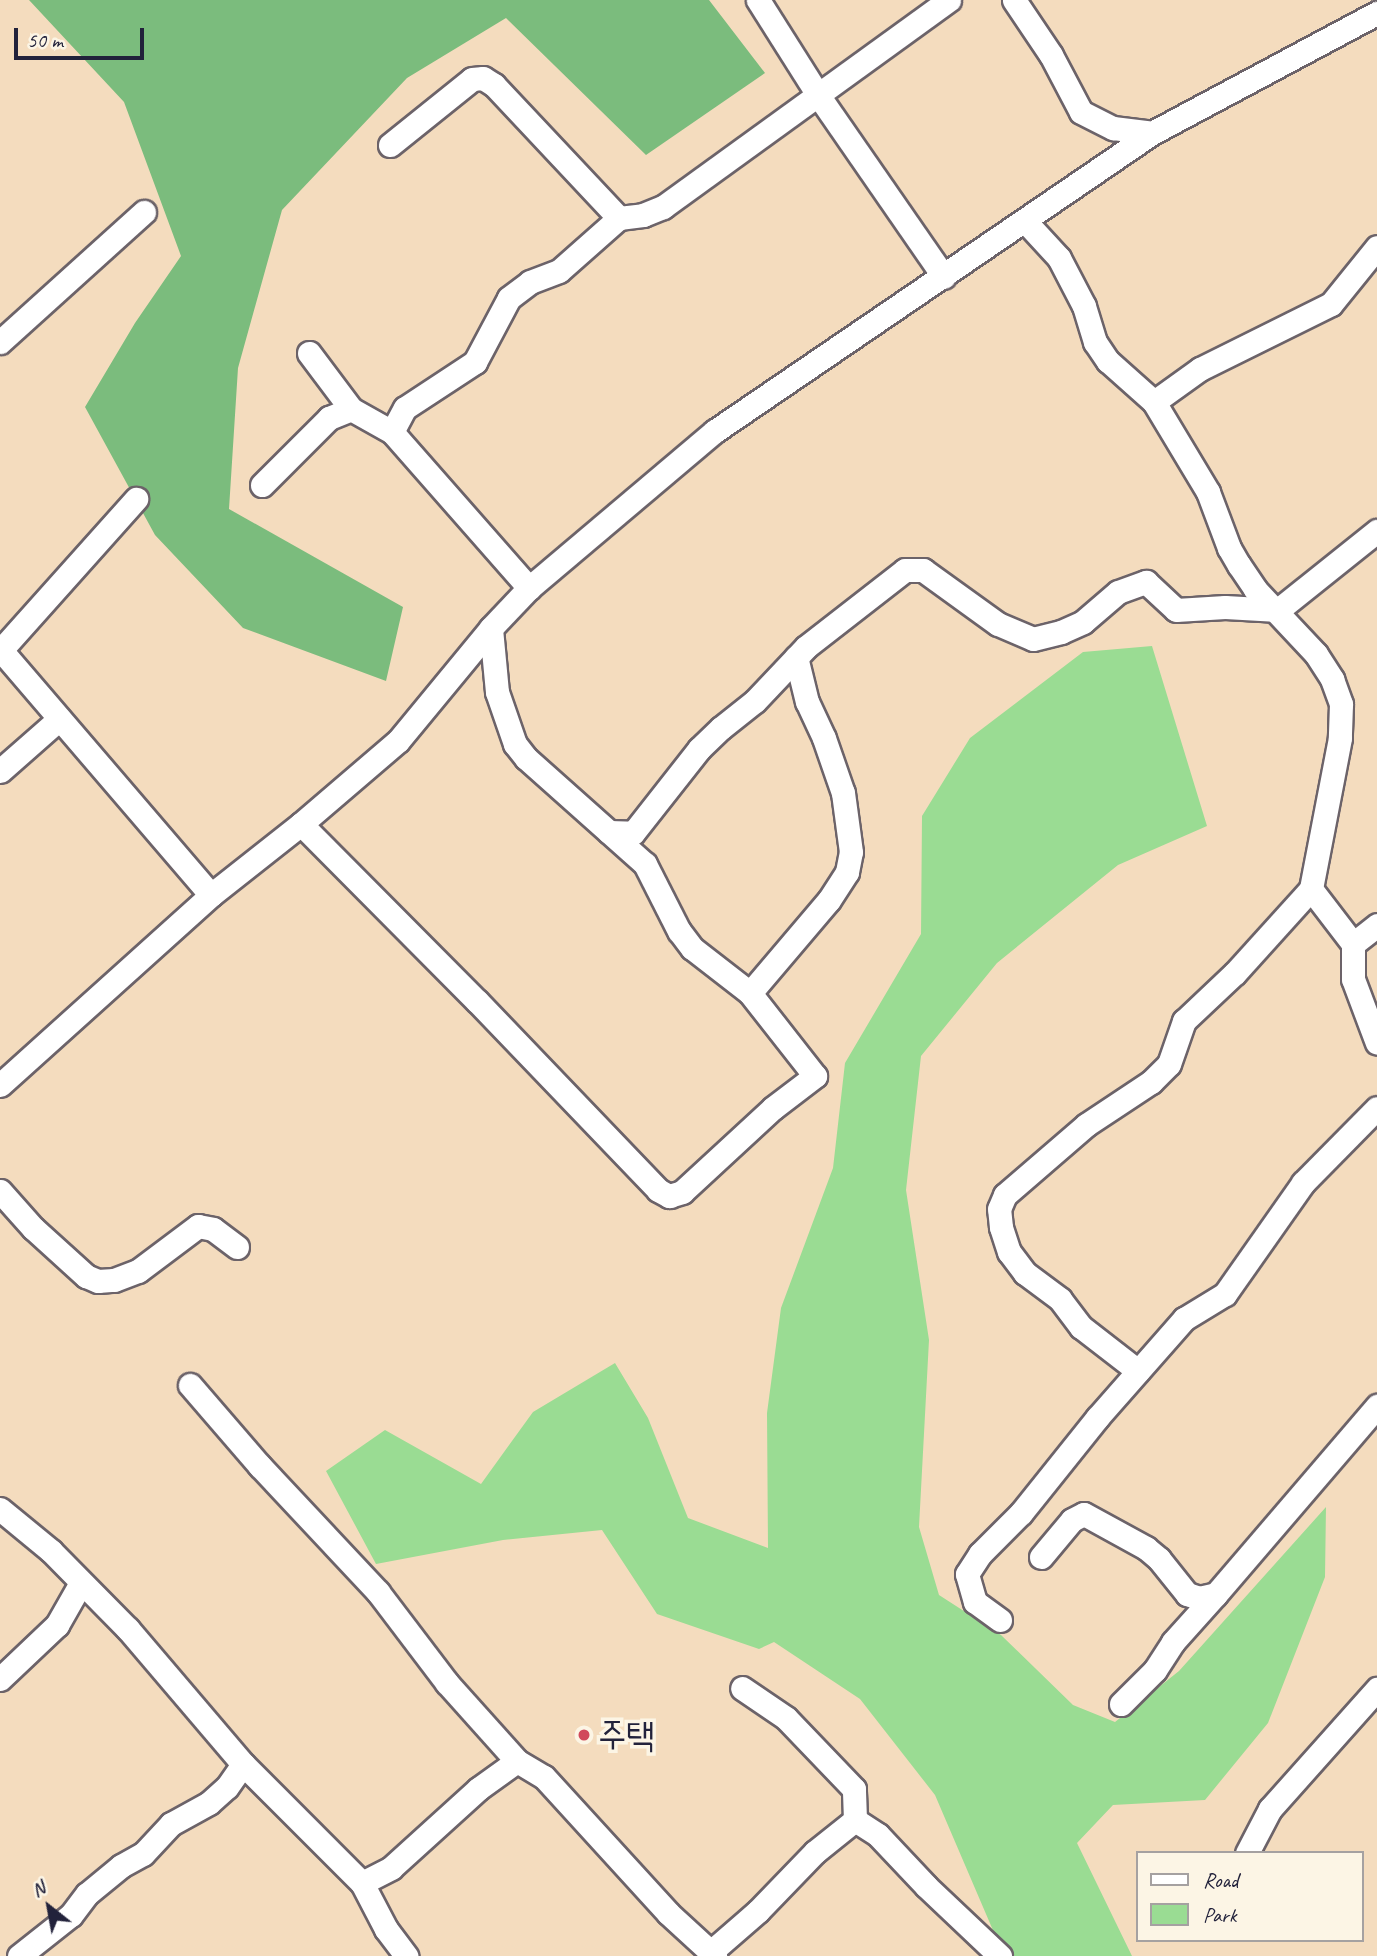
<!DOCTYPE html>
<html>
<head>
<meta charset="utf-8">
<style>
  body { margin:0 }
  #map { position:relative; width:1377px; height:1956px; overflow:hidden; background:#f4dcbe; font-family:Caveat,"Poor Story",sans-serif }
  div>[style] { position:absolute }
  .green>* { inset:0; background:#9adc93 }
  .forest>* { inset:0; background:#7bbc7d }
  .roads { filter:drop-shadow(2px 0 #6c6369) drop-shadow(-2px 0 #6c6369) drop-shadow(0 2px #6c6369) drop-shadow(0 -2px #6c6369) }
  .minor>* { height:23px; margin:-11.5px; padding:0 11.5px; transform-origin:11.5px; border-radius:11.5px; background:#fff }
  .dots>* { width:19px; height:19px; translate:-50% -50%; box-sizing:border-box; border:4px solid #fcf5e5; border-radius:50% }
  span { translate:-50% -50%; white-space:nowrap; text-align:center; line-height:1.15; -webkit-text-stroke:7px #fcf5e5; paint-order:stroke }
  .poi-label { font-size:35px; color:#22223b }
  .left { translate:0 -50%; text-align:left }
  .legend { position:absolute; left:1136px; top:1851px; width:228px; height:91px; box-sizing:border-box; background:#fcf5e5; border:2px solid #a5a1a1; margin:0; padding:9px 12px; list-style:none; font-size:21px; color:#22223b }
  .legend li { display:flex; align-items:center; gap:14px; height:35px }
  .legend b { width:35px; border:2px solid #a5a1a1 }
  .north { position:absolute; left:14px; top:1872px; width:70px; height:70px; -webkit-text-stroke:5px #fcf5e5; paint-order:stroke; rotate:329deg; font-size:19px; font-weight:700; line-height:28px; text-align:center; color:#22223b }
  .north::after { content:''; display:block; margin:auto; width:24px; height:32px; background:#22223b; clip-path:polygon(50% 0,100% 100%,50% 72%,0 100%) }
  .scale { position:absolute; left:14px; top:28px; width:130px; height:32px; box-sizing:border-box; border:4px solid #22223b; border-top:0; padding-left:9px; font-size:21px; line-height:24px; white-space:nowrap; color:#22223b; -webkit-text-stroke:5px #fcf5e5; paint-order:stroke }
</style>
</head>
<body>
<div id="map">
  <div class="green">
    <div style="clip-path:polygon(1152px 646px,1207px 826px,1118px 865px,997px 963px,921px 1056px,906px 1190px,929px 1340px,919px 1527px,939px 1595px,1001px 1635px,1073px 1705px,1115px 1722px,1179px 1671px,1326px 1507px,1325px 1577px,1268px 1723px,1205px 1800px,1113px 1805px,1077px 1843px,1132px 1956px,1004px 1956px,935px 1795px,860px 1699px,774px 1642px,759px 1649px,657px 1614px,602px 1530px,503px 1540px,376px 1564px,326px 1471px,385px 1430px,481px 1484px,533px 1412px,615px 1363px,648px 1418px,688px 1518px,768px 1548px,767px 1413px,781px 1308px,833px 1168px,845px 1063px,921px 934px,922px 816px,970px 738px,1083px 652px)"></div>
  </div>
  <div class="forest">
    <div style="clip-path:polygon(29px 0,709px 0,765px 73px,646px 155px,506px 18px,407px 78px,282px 210px,238px 368px,229px 509px,403px 607px,386px 681px,243px 628px,155px 535px,85px 407px,135px 323px,181px 256px,124px 102px)"></div>
  </div>
  <div class="roads">
    <div class="minor">
      <div style="left:758px;top:0;width:112px;rotate:57.7deg"></div>
      <div style="left:818px;top:95px;width:221px;rotate:55.3deg"></div>
      <div style="left:1014px;top:0;width:66px;rotate:56.1deg"></div>
      <div style="left:1051px;top:55px;width:64px;rotate:62.2deg"></div>
      <div style="left:1081px;top:112px;width:36px;rotate:27deg"></div>
      <div style="left:1113px;top:128px;width:39px;rotate:7deg"></div>
      <div style="left:390px;top:145px;width:105px;rotate:-38.8deg"></div>
      <div style="left:472px;top:79px;width:11px;rotate:-5deg"></div>
      <div style="left:483px;top:78px;width:13px;rotate:32deg"></div>
      <div style="left:494px;top:85px;width:183px;rotate:46.8deg"></div>
      <div style="left:1025px;top:221px;width:50px;rotate:47.4deg"></div>
      <div style="left:1059px;top:258px;width:54px;rotate:62.5deg"></div>
      <div style="left:1084px;top:306px;width:38px;rotate:73deg"></div>
      <div style="left:1095px;top:342px;width:23px;rotate:56deg"></div>
      <div style="left:1108px;top:361px;width:62px;rotate:41.7deg"></div>
      <div style="left:1154px;top:402px;width:105px;rotate:59deg"></div>
      <div style="left:1208px;top:492px;width:60px;rotate:69.4deg"></div>
      <div style="left:1229px;top:548px;width:20px;rotate:60deg"></div>
      <div style="left:1239px;top:565px;width:29px;rotate:56deg"></div>
      <div style="left:1255px;top:589px;width:89px;rotate:46.8deg"></div>
      <div style="left:1316px;top:654px;width:30px;rotate:57deg"></div>
      <div style="left:1332px;top:679px;width:27px;rotate:70deg"></div>
      <div style="left:1341px;top:704px;width:34px;rotate:92deg"></div>
      <div style="left:1340px;top:738px;width:154px;rotate:100.9deg"></div>
      <div style="left:1311px;top:889px;width:69px;rotate:52.6deg"></div>
      <div style="left:1353px;top:944px;width:35px;rotate:90deg"></div>
      <div style="left:1353px;top:979px;width:68px;rotate:69.4deg"></div>
      <div style="left:0;top:342px;width:194px;rotate:-42.1deg"></div>
      <div style="left:309px;top:353px;width:70px;rotate:53.1deg"></div>
      <div style="left:351px;top:409px;width:47px;rotate:29.3deg"></div>
      <div style="left:392px;top:432px;width:208px;rotate:48.7deg"></div>
      <div style="left:1154px;top:402px;width:57px;rotate:-35.7deg"></div>
      <div style="left:1200px;top:369px;width:146px;rotate:-26.4deg"></div>
      <div style="left:1331px;top:304px;width:73px;rotate:-51.1deg"></div>
      <div style="left:392px;top:432px;width:27px;rotate:-62deg"></div>
      <div style="left:405px;top:408px;width:84px;rotate:-33.3deg"></div>
      <div style="left:475px;top:362px;width:72px;rotate:-62deg"></div>
      <div style="left:509px;top:298px;width:26px;rotate:-37deg"></div>
      <div style="left:530px;top:282px;width:31px;rotate:-21deg"></div>
      <div style="left:559px;top:271px;width:80px;rotate:-41.5deg"></div>
      <div style="left:619px;top:218px;width:24px;rotate:-7deg"></div>
      <div style="left:643px;top:215px;width:22px;rotate:-22deg"></div>
      <div style="left:663px;top:207px;width:353px;rotate:-35.9deg"></div>
      <div style="left:262px;top:485px;width:95px;rotate:-45deg"></div>
      <div style="left:329px;top:418px;width:24px;rotate:-22deg"></div>
      <div style="left:0;top:649px;width:324px;rotate:49.4deg"></div>
      <div style="left:1px;top:650px;width:203px;rotate:-48.2deg"></div>
      <div style="left:0;top:771px;width:79px;rotate:-41.4deg"></div>
      <div style="left:301px;top:824px;width:250px;rotate:45.2deg"></div>
      <div style="left:477px;top:1001px;width:262px;rotate:46.2deg"></div>
      <div style="left:658px;top:1190px;width:13px;rotate:29deg"></div>
      <div style="left:669px;top:1196px;width:14px;rotate:-17deg"></div>
      <div style="left:682px;top:1192px;width:124px;rotate:-42.7deg"></div>
      <div style="left:773px;top:1108px;width:53px;rotate:-37.3deg"></div>
      <div style="left:815px;top:1076px;width:105px;rotate:-128.1deg"></div>
      <div style="left:750px;top:993px;width:73px;rotate:-142.2deg"></div>
      <div style="left:692px;top:948px;width:21px;rotate:-127deg"></div>
      <div style="left:679px;top:931px;width:75px;rotate:-116.9deg"></div>
      <div style="left:645px;top:864px;width:159px;rotate:-138.3deg"></div>
      <div style="left:526px;top:758px;width:18px;rotate:-128deg"></div>
      <div style="left:515px;top:744px;width:55px;rotate:-109.1deg"></div>
      <div style="left:497px;top:692px;width:64px;rotate:-95.4deg"></div>
      <div style="left:609px;top:832px;width:24px;rotate:2deg"></div>
      <div style="left:633px;top:833px;width:107px;rotate:-51.8deg"></div>
      <div style="left:699px;top:749px;width:30px;rotate:-44deg"></div>
      <div style="left:721px;top:728px;width:43px;rotate:-38.5deg"></div>
      <div style="left:755px;top:701px;width:74px;rotate:-46.6deg"></div>
      <div style="left:806px;top:647px;width:125px;rotate:-37.9deg"></div>
      <div style="left:905px;top:570px;width:18px"></div>
      <div style="left:923px;top:570px;width:92px;rotate:35.8deg"></div>
      <div style="left:998px;top:624px;width:38px;rotate:23deg"></div>
      <div style="left:1033px;top:639px;width:29px;rotate:-14deg"></div>
      <div style="left:1061px;top:632px;width:24px;rotate:-24deg"></div>
      <div style="left:1083px;top:622px;width:46px;rotate:-40.6deg"></div>
      <div style="left:1118px;top:592px;width:30px;rotate:-20deg"></div>
      <div style="left:1146px;top:582px;width:41px;rotate:43deg"></div>
      <div style="left:1176px;top:610px;width:49px;rotate:-3.5deg"></div>
      <div style="left:1225px;top:607px;width:53px;rotate:3.2deg"></div>
      <div style="left:1278px;top:610px;width:127px;rotate:-38.6deg"></div>
      <div style="left:1353px;top:944px;width:31px;rotate:-38deg"></div>
      <div style="left:750px;top:993px;width:122px;rotate:-49.7deg"></div>
      <div style="left:829px;top:900px;width:33px;rotate:-57deg"></div>
      <div style="left:847px;top:872px;width:20px;rotate:-79deg"></div>
      <div style="left:851px;top:852px;width:60px;rotate:-97.7deg"></div>
      <div style="left:843px;top:793px;width:58px;rotate:-109.1deg"></div>
      <div style="left:824px;top:738px;width:40px;rotate:-115deg"></div>
      <div style="left:807px;top:702px;width:46px;rotate:-103.7deg"></div>
      <div style="left:0;top:1085px;width:284px;rotate:-42deg"></div>
      <div style="left:211px;top:895px;width:115px;rotate:-38.3deg"></div>
      <div style="left:301px;top:824px;width:128px;rotate:-40.6deg"></div>
      <div style="left:398px;top:741px;width:146px;rotate:-50.5deg"></div>
      <div style="left:491px;top:628px;width:55px;rotate:-46.5deg"></div>
      <div style="left:529px;top:588px;width:243px;rotate:-40.2deg"></div>
      <div style="left:715px;top:431px;width:529px;rotate:-34.29deg"></div>
      <div style="left:1152px;top:133px;width:255px;rotate:-28.1deg"></div>
      <div style="left:0;top:1191px;width:50px;rotate:48.3deg"></div>
      <div style="left:33px;top:1228px;width:72px;rotate:42.2deg"></div>
      <div style="left:86px;top:1276px;width:13px;rotate:23deg"></div>
      <div style="left:98px;top:1281px;width:16px;rotate:-4deg"></div>
      <div style="left:114px;top:1280px;width:26px;rotate:-21deg"></div>
      <div style="left:138px;top:1271px;width:75px;rotate:-36.9deg"></div>
      <div style="left:198px;top:1226px;width:15px;rotate:11deg"></div>
      <div style="left:213px;top:1229px;width:30px;rotate:37deg"></div>
      <div style="left:1138px;top:1371px;width:72px;rotate:-142.3deg"></div>
      <div style="left:1081px;top:1327px;width:35px;rotate:-127deg"></div>
      <div style="left:1060px;top:1299px;width:44px;rotate:-143.4deg"></div>
      <div style="left:1025px;top:1273px;width:26px;rotate:-127deg"></div>
      <div style="left:1009px;top:1252px;width:26px;rotate:-108deg"></div>
      <div style="left:1001px;top:1227px;width:18px;rotate:-96deg"></div>
      <div style="left:999px;top:1209px;width:15px;rotate:-67deg"></div>
      <div style="left:1005px;top:1195px;width:107px;rotate:-40.8deg"></div>
      <div style="left:1086px;top:1125px;width:78px;rotate:-33.5deg"></div>
      <div style="left:1151px;top:1082px;width:25px;rotate:-45deg"></div>
      <div style="left:1169px;top:1064px;width:46px;rotate:-70.8deg"></div>
      <div style="left:1184px;top:1021px;width:70px;rotate:-43.3deg"></div>
      <div style="left:1235px;top:973px;width:113px;rotate:-47.9deg"></div>
      <div style="left:190px;top:1385px;width:107px;rotate:49.2deg"></div>
      <div style="left:260px;top:1466px;width:173px;rotate:46.9deg"></div>
      <div style="left:378px;top:1592px;width:114px;rotate:52.8deg"></div>
      <div style="left:447px;top:1683px;width:105px;rotate:48.1deg"></div>
      <div style="left:0;top:1509px;width:66px;rotate:39.5deg"></div>
      <div style="left:51px;top:1551px;width:110px;rotate:45.4deg"></div>
      <div style="left:128px;top:1629px;width:177px;rotate:49.6deg"></div>
      <div style="left:243px;top:1764px;width:168px;rotate:45deg"></div>
      <div style="left:362px;top:1883px;width:52px;rotate:62.4deg"></div>
      <div style="left:386px;top:1929px;width:34px;rotate:53deg"></div>
      <div style="left:1041px;top:1557px;width:48px;rotate:-50deg"></div>
      <div style="left:1072px;top:1520px;width:13px;rotate:-27deg"></div>
      <div style="left:1084px;top:1514px;width:71px;rotate:28.7deg"></div>
      <div style="left:1146px;top:1548px;width:17px;rotate:40deg"></div>
      <div style="left:1159px;top:1559px;width:45px;rotate:51.3deg"></div>
      <div style="left:1187px;top:1594px;width:13px;rotate:18deg"></div>
      <div style="left:1199px;top:1598px;width:17px;rotate:-13deg"></div>
      <div style="left:1216px;top:1594px;width:248px;rotate:-49.4deg"></div>
      <div style="left:1000px;top:1620px;width:31px;rotate:-144deg"></div>
      <div style="left:975px;top:1602px;width:29px;rotate:-106deg"></div>
      <div style="left:967px;top:1574px;width:24px;rotate:-57deg"></div>
      <div style="left:980px;top:1554px;width:58px;rotate:-45deg"></div>
      <div style="left:1021px;top:1513px;width:122px;rotate:-51.3deg"></div>
      <div style="left:1097px;top:1418px;width:132px;rotate:-48.7deg"></div>
      <div style="left:1184px;top:1319px;width:48px;rotate:-31.4deg"></div>
      <div style="left:1225px;top:1294px;width:136px;rotate:-54.9deg"></div>
      <div style="left:1303px;top:1183px;width:105px;rotate:-45.4deg"></div>
      <div style="left:0;top:1679px;width:79px;rotate:-43.5deg"></div>
      <div style="left:57px;top:1625px;width:48px;rotate:-60.3deg"></div>
      <div style="left:1121px;top:1704px;width:48px;rotate:-45deg"></div>
      <div style="left:1155px;top:1670px;width:33px;rotate:-57deg"></div>
      <div style="left:1173px;top:1642px;width:64px;rotate:-48.1deg"></div>
      <div style="left:855px;top:1820px;width:27px;rotate:33deg"></div>
      <div style="left:878px;top:1835px;width:70px;rotate:46.7deg"></div>
      <div style="left:926px;top:1886px;width:102px;rotate:43.4deg"></div>
      <div style="left:1247px;top:1853px;width:50px;rotate:-62.4deg"></div>
      <div style="left:1270px;top:1809px;width:161px;rotate:-48.3deg"></div>
      <div style="left:362px;top:1883px;width:33px;rotate:-27deg"></div>
      <div style="left:391px;top:1868px;width:118px;rotate:-42.2deg"></div>
      <div style="left:478px;top:1789px;width:48px;rotate:-35.7deg"></div>
      <div style="left:517px;top:1761px;width:31px;rotate:31deg"></div>
      <div style="left:544px;top:1777px;width:184px;rotate:47.6deg"></div>
      <div style="left:668px;top:1913px;width:64px;rotate:42.5deg"></div>
      <div style="left:712px;top:1951px;width:61px;rotate:-41deg"></div>
      <div style="left:758px;top:1911px;width:82px;rotate:-46deg"></div>
      <div style="left:815px;top:1852px;width:51px;rotate:-38.7deg"></div>
      <div style="left:855px;top:1820px;width:31px;rotate:-92deg"></div>
      <div style="left:854px;top:1789px;width:98px;rotate:-133.8deg"></div>
      <div style="left:786px;top:1718px;width:53px;rotate:-145.7deg"></div>
      <div style="left:19px;top:1956px;width:66px;rotate:-38.3deg"></div>
      <div style="left:71px;top:1915px;width:26px;rotate:-53deg"></div>
      <div style="left:87px;top:1894px;width:44px;rotate:-39.5deg"></div>
      <div style="left:121px;top:1866px;width:25px;rotate:-29deg"></div>
      <div style="left:143px;top:1854px;width:41px;rotate:-47deg"></div>
      <div style="left:171px;top:1824px;width:43px;rotate:-28.9deg"></div>
      <div style="left:209px;top:1803px;width:24px;rotate:-42deg"></div>
      <div style="left:227px;top:1787px;width:28px;rotate:-55deg"></div>
    </div>
  </div>
  <div class="dots">
    <div style="left:584px;top:1735px;background:#d1495b"></div>
  </div>
  <div class="poi-label">
    <span class="left" style="left:598px;top:1735px">주택</span>
  </div>
  <ul class="legend">
  <li><b style="height:9px;background:#fff"></b>Road</li>
  <li><b style="height:19px;background:#9adc93"></b>Park</li>
  </ul>
  <div class="north">N</div>
  <div class="scale">50 m</div>
</div>
</body>
</html>
